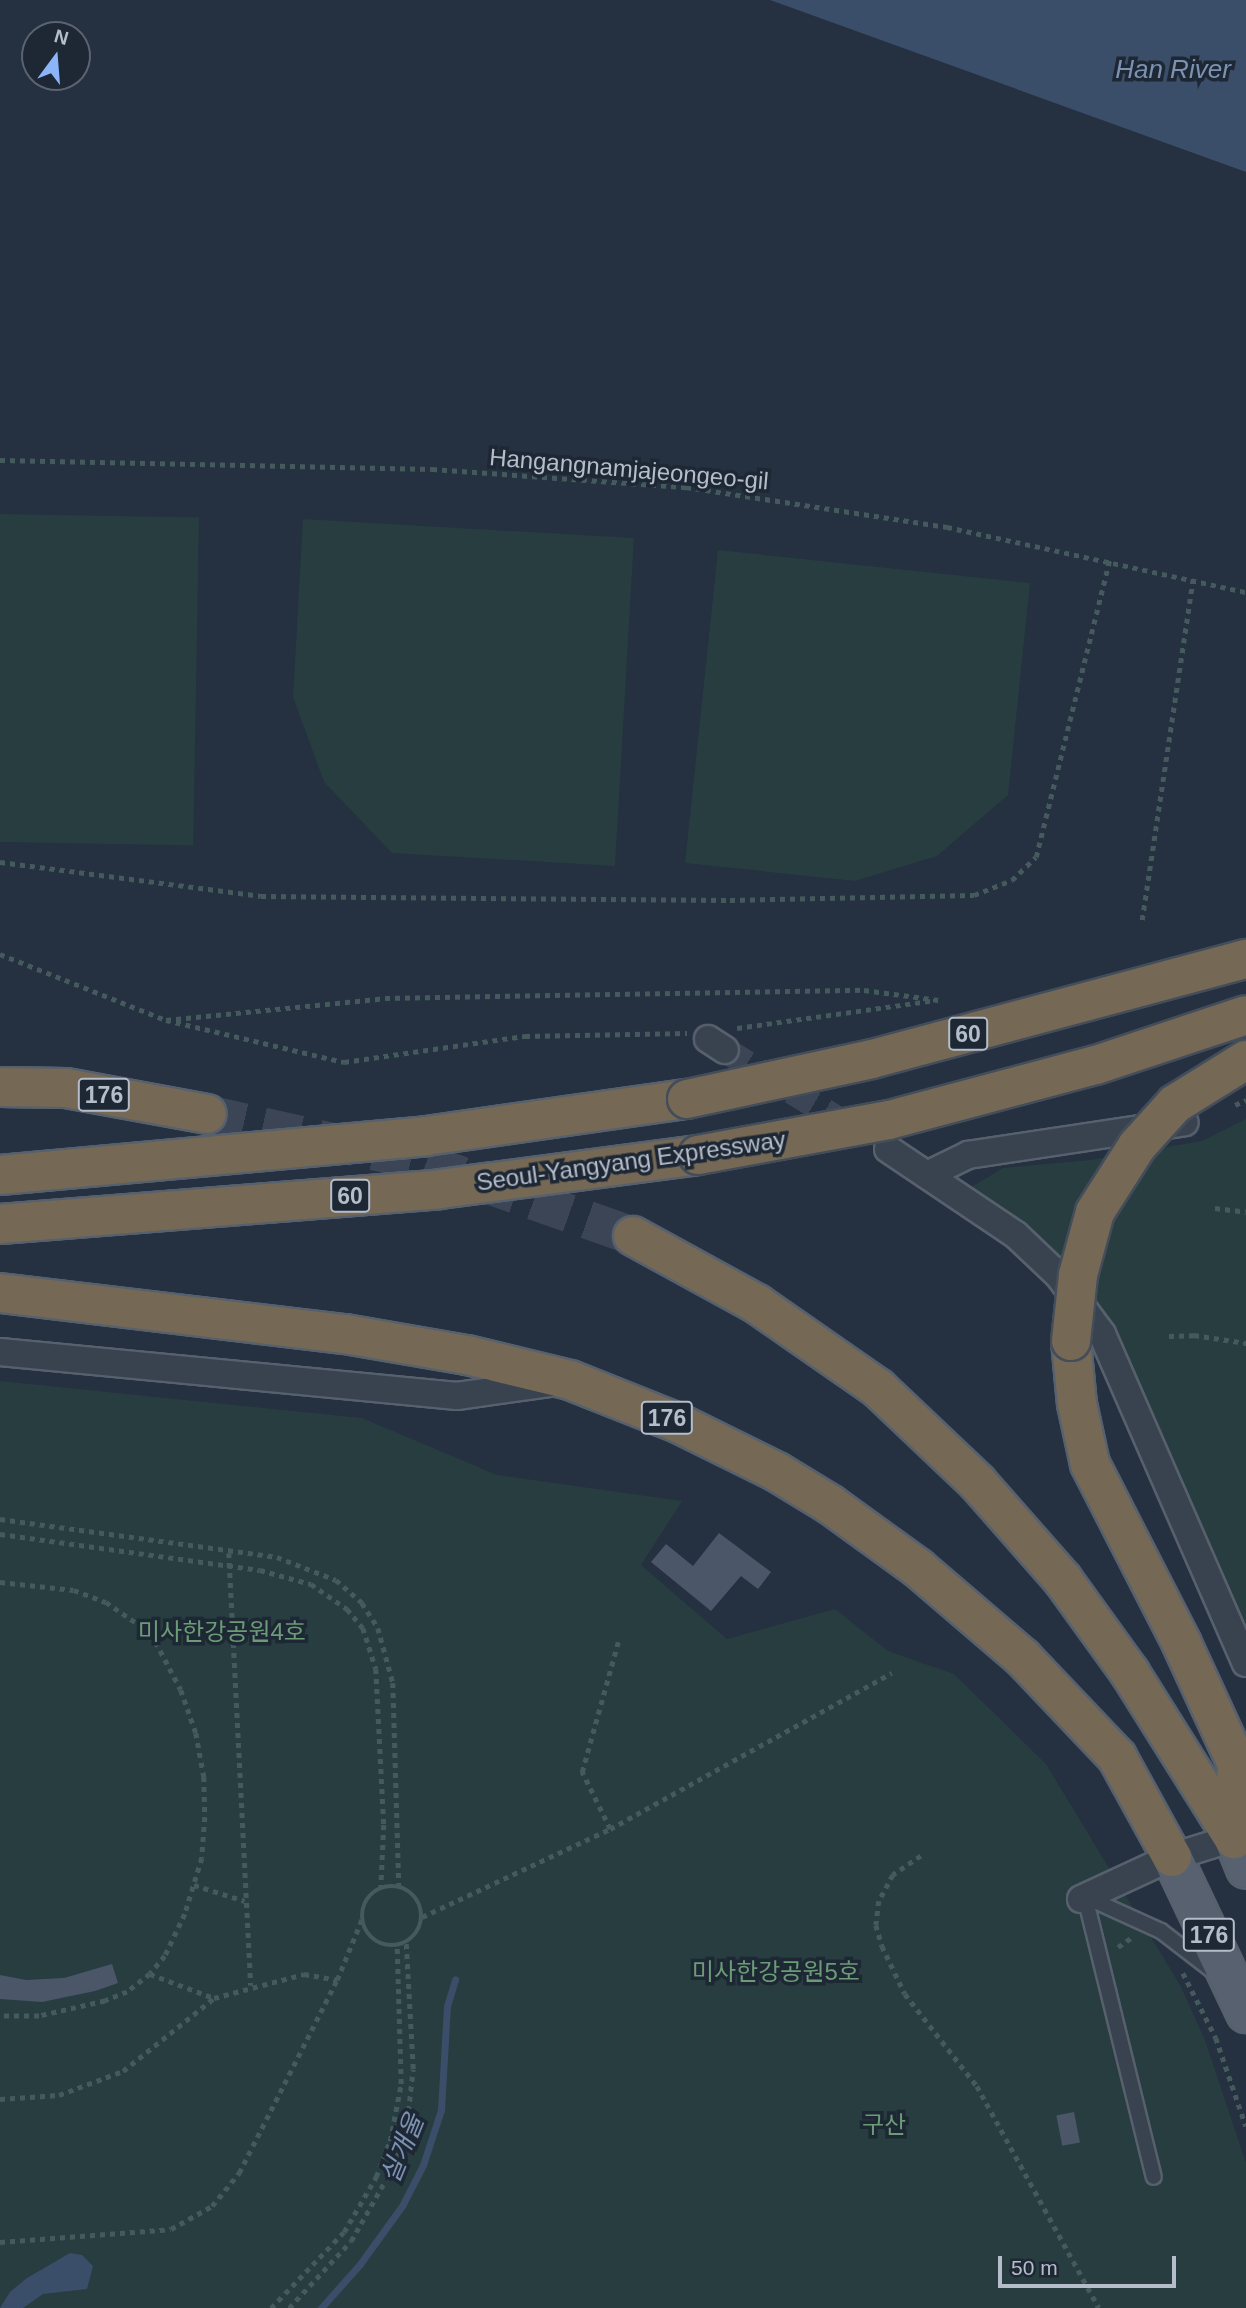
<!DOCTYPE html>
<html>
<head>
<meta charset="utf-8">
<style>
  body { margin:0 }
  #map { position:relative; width:1246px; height:2308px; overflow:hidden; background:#253040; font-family:Helvetica,"Noto Sans KR",sans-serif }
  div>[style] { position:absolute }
  .green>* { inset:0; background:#273d40; transform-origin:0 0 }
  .water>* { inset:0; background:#3a4d69 }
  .stream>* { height:7px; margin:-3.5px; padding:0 3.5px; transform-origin:3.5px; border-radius:3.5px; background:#3a4d69 }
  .building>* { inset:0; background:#4b5769; transform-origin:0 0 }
  .minor-tunnel>* { height:26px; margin-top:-13px; transform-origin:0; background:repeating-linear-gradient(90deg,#3b4555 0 26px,transparent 0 39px) }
  .motorway-tunnel>* { height:38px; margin-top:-19px; transform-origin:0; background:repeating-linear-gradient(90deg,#3b4555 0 38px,transparent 0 57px) }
  .path>* { height:4.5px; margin-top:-2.25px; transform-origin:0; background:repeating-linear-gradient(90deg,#455a5d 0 5px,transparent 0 10px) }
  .path>.ring { margin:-2.25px; padding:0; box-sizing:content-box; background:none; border:4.5px solid #455a5d; border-radius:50% }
  .roads { filter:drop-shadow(2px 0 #57606d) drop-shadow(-2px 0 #57606d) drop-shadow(0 2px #57606d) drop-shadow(0 -2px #57606d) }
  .service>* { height:14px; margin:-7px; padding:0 7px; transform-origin:7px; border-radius:7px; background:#39424f }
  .minor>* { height:26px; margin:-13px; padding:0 13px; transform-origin:13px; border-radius:13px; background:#39424f }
  .primary>* { height:38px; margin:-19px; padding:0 19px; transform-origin:19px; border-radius:19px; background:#57616f }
  .motorway>* { height:38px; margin:-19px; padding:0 19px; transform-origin:19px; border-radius:19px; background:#756956 }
  .bridges { filter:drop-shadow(2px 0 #444d5a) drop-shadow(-2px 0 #444d5a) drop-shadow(0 2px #444d5a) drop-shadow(0 -2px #444d5a) }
  .motorway-bridge>* { height:38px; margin:-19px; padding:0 19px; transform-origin:19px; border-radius:19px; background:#756956 }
  span { translate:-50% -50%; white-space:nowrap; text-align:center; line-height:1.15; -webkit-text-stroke:7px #1e2734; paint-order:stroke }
  .shield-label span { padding:2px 5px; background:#1e2734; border:2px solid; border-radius:5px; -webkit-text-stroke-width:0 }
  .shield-label { font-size:23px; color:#b5bdca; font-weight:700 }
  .street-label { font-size:24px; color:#b5bdca }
  .park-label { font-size:24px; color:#6c9b78 }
  .water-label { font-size:26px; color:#7c92b2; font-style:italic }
  .north { position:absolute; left:21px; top:21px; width:70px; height:70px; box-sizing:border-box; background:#1e2734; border:2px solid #5a6370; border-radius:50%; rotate:16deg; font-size:19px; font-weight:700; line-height:28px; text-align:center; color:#b5bdca }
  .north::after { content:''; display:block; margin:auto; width:24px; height:32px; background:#8bb4f9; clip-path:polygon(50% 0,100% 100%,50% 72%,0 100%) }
  .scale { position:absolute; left:998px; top:2256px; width:178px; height:32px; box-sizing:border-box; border:4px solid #b5bdca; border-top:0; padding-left:9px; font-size:21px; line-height:24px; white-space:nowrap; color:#b5bdca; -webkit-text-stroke:5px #1e2734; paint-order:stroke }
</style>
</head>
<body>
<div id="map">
  <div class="green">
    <div style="left:0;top:514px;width:199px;height:328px;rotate:1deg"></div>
    <div style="clip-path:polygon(303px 519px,634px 538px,615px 866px,392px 853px,324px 782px,293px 697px)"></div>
    <div style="clip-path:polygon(718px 550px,1030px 583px,1008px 795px,937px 856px,855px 881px,685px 863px)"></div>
    <div style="clip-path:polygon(1246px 1119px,1246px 1632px,1089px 1288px,1026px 1226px,968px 1189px,1003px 1168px,1090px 1160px,1202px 1141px)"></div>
    <div style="clip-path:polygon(0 1381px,362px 1418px,497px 1475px,682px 1501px,641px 1565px,727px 1639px,835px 1609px,888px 1651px,954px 1674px,1046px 1764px,1180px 1985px,1205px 2040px,1246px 2163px,1246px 2308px,0 2308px)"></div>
  </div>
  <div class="water">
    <div style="clip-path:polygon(770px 0,1246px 0,1246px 172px)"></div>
    <div style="clip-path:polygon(70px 2253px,82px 2255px,93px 2266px,87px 2289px,43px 2294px,23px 2308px,0 2308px,10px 2292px,27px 2278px)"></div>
  </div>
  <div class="stream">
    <div style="left:321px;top:2308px;width:59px;rotate:-48.4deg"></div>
    <div style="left:360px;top:2264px;width:72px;rotate:-54.1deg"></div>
    <div style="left:402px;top:2206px;width:46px;rotate:-62.9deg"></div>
    <div style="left:423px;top:2165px;width:58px;rotate:-71.9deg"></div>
    <div style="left:441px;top:2110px;width:104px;rotate:-86.7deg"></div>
    <div style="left:447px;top:2006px;width:28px;rotate:-73deg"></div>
  </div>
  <div class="building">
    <div style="clip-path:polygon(719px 1533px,771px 1572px,758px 1589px,741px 1576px,711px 1611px,651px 1562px,666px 1544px,693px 1566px)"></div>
    <div style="clip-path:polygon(112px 1964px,118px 1983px,95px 1991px,42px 2002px,0 1999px,0 1975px,26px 1980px,64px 1978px)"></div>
    <div style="left:1074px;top:2112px;width:31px;height:18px;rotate:79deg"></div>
  </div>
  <div class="minor-tunnel">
    <div style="left:725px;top:1050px;width:153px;rotate:31.6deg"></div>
  </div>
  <div class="motorway-tunnel">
    <div style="left:207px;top:1114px;width:224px;rotate:12.6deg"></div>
    <div style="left:426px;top:1163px;width:219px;rotate:19.4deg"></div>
  </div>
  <div class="path">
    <div style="left:0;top:460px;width:432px;rotate:1.2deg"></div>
    <div style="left:432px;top:469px;width:255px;rotate:4.1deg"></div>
    <div style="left:686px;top:487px;width:264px;rotate:8.7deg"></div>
    <div style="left:947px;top:527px;width:306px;rotate:12.3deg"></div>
    <div style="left:0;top:862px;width:263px;rotate:7.4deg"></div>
    <div style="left:261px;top:896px;width:469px;rotate:0.5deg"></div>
    <div style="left:730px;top:900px;width:244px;rotate:-1.2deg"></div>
    <div style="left:974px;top:895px;width:41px;rotate:-21.5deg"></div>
    <div style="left:1012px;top:880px;width:33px;rotate:-44deg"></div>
    <div style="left:1036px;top:857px;width:307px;rotate:-76.1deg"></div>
    <div style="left:1142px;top:920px;width:346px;rotate:-81.5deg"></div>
    <div style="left:0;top:954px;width:179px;rotate:21.7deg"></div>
    <div style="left:166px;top:1020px;width:183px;rotate:13.3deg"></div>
    <div style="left:344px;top:1062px;width:183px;rotate:-8.2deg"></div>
    <div style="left:525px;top:1036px;width:162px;rotate:-1.1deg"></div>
    <div style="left:166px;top:1020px;width:220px;rotate:-5.7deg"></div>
    <div style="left:385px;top:998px;width:479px;rotate:-1deg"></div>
    <div style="left:864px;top:990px;width:75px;rotate:7.7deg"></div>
    <div style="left:737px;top:1028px;width:195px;rotate:-8deg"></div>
    <div style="left:1235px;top:1105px;width:12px;rotate:-24deg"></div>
    <div style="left:1215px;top:1208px;width:31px;rotate:7deg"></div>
    <div style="left:1169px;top:1336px;width:25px;rotate:-2deg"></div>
    <div style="left:1194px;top:1335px;width:53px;rotate:8.7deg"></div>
    <div style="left:0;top:1519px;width:280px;rotate:7.8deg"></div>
    <div style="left:277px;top:1557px;width:63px;rotate:21.3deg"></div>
    <div style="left:336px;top:1580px;width:35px;rotate:41deg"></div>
    <div style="left:362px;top:1603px;width:30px;rotate:57deg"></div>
    <div style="left:378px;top:1628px;width:57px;rotate:74.7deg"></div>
    <div style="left:393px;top:1683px;width:205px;rotate:88.3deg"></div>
    <div style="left:0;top:1534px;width:262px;rotate:7.9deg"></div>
    <div style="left:260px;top:1570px;width:53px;rotate:15.4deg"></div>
    <div style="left:311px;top:1584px;width:44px;rotate:34.8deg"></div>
    <div style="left:347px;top:1609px;width:25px;rotate:50deg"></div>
    <div style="left:363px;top:1628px;width:43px;rotate:72.4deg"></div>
    <div style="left:376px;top:1669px;width:156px;rotate:87.1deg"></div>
    <div style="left:384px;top:1825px;width:64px;rotate:92.7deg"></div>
    <div style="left:229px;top:1553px;width:433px;rotate:87.1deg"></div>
    <div style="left:0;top:1582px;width:74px;rotate:6.2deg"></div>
    <div style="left:74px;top:1590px;width:34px;rotate:21deg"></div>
    <div style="left:106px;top:1602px;width:55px;rotate:34.6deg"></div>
    <div style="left:151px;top:1633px;width:64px;rotate:62.2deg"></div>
    <div style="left:181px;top:1690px;width:46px;rotate:70.8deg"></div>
    <div style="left:196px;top:1733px;width:45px;rotate:79.7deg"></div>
    <div style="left:204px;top:1777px;width:40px;rotate:88.6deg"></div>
    <div style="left:205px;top:1817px;width:41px;rotate:94.2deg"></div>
    <div style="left:202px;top:1858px;width:59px;rotate:106.9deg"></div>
    <div style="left:185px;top:1914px;width:47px;rotate:115.5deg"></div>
    <div style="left:165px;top:1956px;width:23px;rotate:130deg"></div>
    <div style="left:150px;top:1974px;width:29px;rotate:142deg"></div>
    <div style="left:127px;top:1992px;width:24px;rotate:158deg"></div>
    <div style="left:105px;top:2001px;width:68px;rotate:167.2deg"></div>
    <div style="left:39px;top:2016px;width:39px;rotate:180deg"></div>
    <div style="left:610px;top:1829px;width:64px;rotate:-116.2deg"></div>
    <div style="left:582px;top:1772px;width:138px;rotate:-74.5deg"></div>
    <div style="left:921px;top:1856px;width:34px;rotate:146deg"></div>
    <div style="left:893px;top:1875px;width:30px;rotate:118deg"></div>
    <div style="left:879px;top:1901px;width:24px;rotate:97deg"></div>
    <div style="left:876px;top:1925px;width:22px;rotate:74deg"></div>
    <div style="left:882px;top:1946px;width:53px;rotate:64.4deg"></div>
    <div style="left:905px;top:1994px;width:117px;rotate:52deg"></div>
    <div style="left:977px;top:2086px;width:253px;rotate:61.2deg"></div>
    <div style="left:194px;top:1885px;width:53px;rotate:17.4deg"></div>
    <div class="ring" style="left:362px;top:1886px;width:55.5px;height:55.5px"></div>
    <div style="left:422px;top:1917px;width:208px;rotate:-25.1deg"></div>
    <div style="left:610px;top:1829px;width:322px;rotate:-29deg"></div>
    <div style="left:1118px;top:1947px;width:16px;rotate:-35deg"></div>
    <div style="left:1183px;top:1973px;width:73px;rotate:63.1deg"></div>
    <div style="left:1216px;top:2038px;width:93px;rotate:71.2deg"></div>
    <div style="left:150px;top:1974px;width:68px;rotate:20.6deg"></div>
    <div style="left:0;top:2099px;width:59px;rotate:-3.9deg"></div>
    <div style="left:59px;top:2095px;width:68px;rotate:-20.6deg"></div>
    <div style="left:123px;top:2071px;width:117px;rotate:-38.7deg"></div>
    <div style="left:214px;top:1998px;width:93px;rotate:-14.9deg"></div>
    <div style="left:304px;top:1974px;width:34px;rotate:10deg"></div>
    <div style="left:0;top:2242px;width:171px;rotate:-4.3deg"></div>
    <div style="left:171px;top:2229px;width:47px;rotate:-29.3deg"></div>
    <div style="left:212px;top:2206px;width:43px;rotate:-50.7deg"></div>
    <div style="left:239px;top:2173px;width:216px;rotate:-63.1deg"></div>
    <div style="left:337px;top:1980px;width:66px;rotate:-67.7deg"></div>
    <div style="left:271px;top:2308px;width:105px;rotate:-46.2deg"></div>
    <div style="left:344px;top:2232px;width:64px;rotate:-59.8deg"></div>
    <div style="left:376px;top:2177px;width:39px;rotate:-69deg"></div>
    <div style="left:390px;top:2141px;width:58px;rotate:-79.1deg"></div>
    <div style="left:401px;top:2084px;width:138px;rotate:-91.7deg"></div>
    <div style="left:289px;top:2308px;width:91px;rotate:-47.2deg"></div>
    <div style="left:351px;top:2241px;width:85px;rotate:-60.4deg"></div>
    <div style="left:393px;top:2167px;width:38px;rotate:-70deg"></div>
    <div style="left:406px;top:2131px;width:62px;rotate:-83.6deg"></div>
    <div style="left:413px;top:2069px;width:127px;rotate:-93.2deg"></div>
  </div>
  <div class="roads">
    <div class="service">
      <div style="left:1085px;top:1897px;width:288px;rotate:76.2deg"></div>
      <div style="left:1086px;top:1897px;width:82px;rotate:24.4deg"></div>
      <div style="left:1161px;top:1931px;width:66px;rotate:37.6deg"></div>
    </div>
    <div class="minor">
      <div style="left:708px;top:1039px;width:20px;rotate:33deg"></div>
      <div style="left:888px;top:1149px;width:154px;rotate:33.9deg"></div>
      <div style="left:1016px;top:1235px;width:59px;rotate:43.6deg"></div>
      <div style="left:1059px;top:1276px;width:72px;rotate:53.4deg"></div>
      <div style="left:1102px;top:1334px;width:359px;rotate:66.4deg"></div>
      <div style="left:927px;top:1175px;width:46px;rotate:-26deg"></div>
      <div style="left:968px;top:1155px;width:219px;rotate:-8.6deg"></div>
      <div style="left:0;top:1352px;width:459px;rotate:5.5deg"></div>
      <div style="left:457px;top:1396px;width:102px;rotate:-7.9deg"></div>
      <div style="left:1081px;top:1899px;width:100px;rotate:-24.8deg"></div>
      <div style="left:1172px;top:1857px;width:77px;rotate:-17.3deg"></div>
    </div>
    <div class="primary">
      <div style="left:1234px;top:1839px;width:32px;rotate:68deg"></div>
      <div style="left:1172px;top:1857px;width:173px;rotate:64.6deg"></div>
    </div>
    <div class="motorway">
      <div style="left:0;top:1087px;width:66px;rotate:0.9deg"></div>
      <div style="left:66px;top:1088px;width:143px;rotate:10.4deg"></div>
      <div style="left:0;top:1175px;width:428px;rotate:-5.2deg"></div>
      <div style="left:426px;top:1136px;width:264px;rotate:-8.1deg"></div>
      <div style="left:0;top:1224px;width:441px;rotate:-4.5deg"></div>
      <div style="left:440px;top:1189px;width:260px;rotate:-7.5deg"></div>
      <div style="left:633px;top:1236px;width:141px;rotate:28.7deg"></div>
      <div style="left:757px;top:1304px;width:147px;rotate:34.8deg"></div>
      <div style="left:878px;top:1388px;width:137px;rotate:43.5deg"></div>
      <div style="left:977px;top:1482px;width:130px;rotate:48.7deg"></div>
      <div style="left:1063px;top:1580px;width:115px;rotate:54.2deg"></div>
      <div style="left:1130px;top:1673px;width:196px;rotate:57.9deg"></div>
      <div style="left:0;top:1293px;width:347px;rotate:6.8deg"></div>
      <div style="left:345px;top:1334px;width:124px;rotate:9.8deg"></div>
      <div style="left:467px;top:1355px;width:106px;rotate:13.6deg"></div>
      <div style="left:570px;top:1380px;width:116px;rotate:21.7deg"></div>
      <div style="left:678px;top:1423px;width:110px;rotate:26.3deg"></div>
      <div style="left:777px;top:1472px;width:63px;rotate:31.4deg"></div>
      <div style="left:831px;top:1505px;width:107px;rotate:35.9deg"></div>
      <div style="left:918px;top:1568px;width:138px;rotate:40.6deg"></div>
      <div style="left:1023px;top:1658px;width:137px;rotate:46.5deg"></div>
      <div style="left:1117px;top:1757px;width:114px;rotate:61.2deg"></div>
      <div style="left:1071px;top:1341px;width:63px;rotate:84.6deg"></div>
      <div style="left:1077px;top:1404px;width:61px;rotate:77.8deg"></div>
      <div style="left:1090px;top:1464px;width:200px;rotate:62.9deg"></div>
      <div style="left:1181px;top:1642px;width:134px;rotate:65.3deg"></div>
      <div style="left:1237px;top:1764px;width:75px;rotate:92.3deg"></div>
    </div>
  </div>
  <div class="bridges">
    <div class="motorway-bridge">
      <div style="left:687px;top:1099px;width:189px;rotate:-12.2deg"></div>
      <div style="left:872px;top:1059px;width:387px;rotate:-15deg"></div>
      <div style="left:698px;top:1155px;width:194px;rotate:-10.4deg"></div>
      <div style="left:889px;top:1120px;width:214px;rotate:-14.9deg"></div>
      <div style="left:1096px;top:1065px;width:158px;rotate:-18.4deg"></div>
      <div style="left:1071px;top:1341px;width:66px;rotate:-83.9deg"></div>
      <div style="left:1078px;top:1275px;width:65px;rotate:-74.9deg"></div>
      <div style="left:1095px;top:1212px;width:78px;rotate:-57.5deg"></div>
      <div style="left:1137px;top:1146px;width:57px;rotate:-47.9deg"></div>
      <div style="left:1175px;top:1104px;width:84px;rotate:-31.8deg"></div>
    </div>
  </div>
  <div class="shield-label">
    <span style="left:968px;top:1034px">60</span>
    <span style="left:104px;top:1095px">176</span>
    <span style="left:350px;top:1196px">60</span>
    <span style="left:667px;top:1418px">176</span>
    <span style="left:1209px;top:1935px">176</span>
  </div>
  <div class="street-label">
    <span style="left:629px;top:469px;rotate:5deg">Hangangnamjajeongeo-gil</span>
    <span style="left:631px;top:1161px;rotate:-8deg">Seoul-Yangyang Expressway</span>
  </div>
  <div class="park-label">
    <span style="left:222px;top:1632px">미사한강공원4호</span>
    <span style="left:776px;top:1972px">미사한강공원5호</span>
    <span style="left:884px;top:2125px">구산</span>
  </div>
  <div class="water-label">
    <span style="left:1173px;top:70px">Han River</span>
    <span style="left:403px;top:2149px;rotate:-68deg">실개울</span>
  </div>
  <div class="north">N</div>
  <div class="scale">50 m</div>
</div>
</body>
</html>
